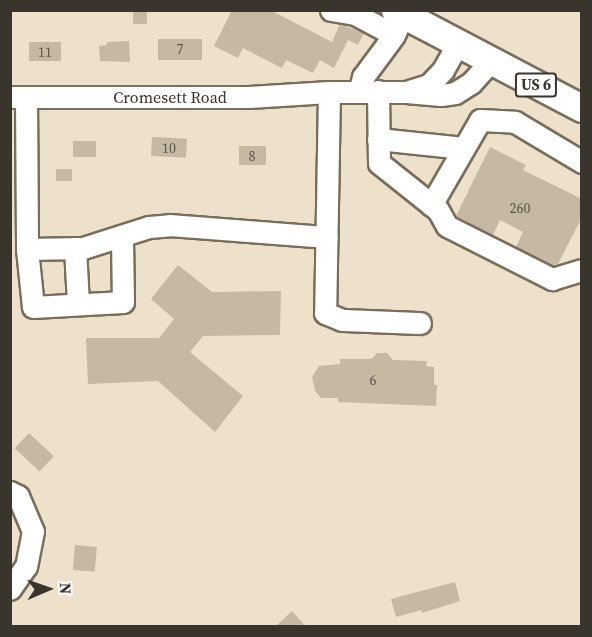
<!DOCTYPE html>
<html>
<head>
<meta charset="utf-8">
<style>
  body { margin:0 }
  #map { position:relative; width:592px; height:637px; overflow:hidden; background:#ede1cb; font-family:"Source Serif 4",serif }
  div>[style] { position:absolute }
  .building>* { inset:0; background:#c5b9a4; transform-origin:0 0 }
  .roads { filter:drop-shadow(2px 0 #786e5a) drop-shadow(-2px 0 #786e5a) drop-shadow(0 2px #786e5a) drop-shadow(0 -2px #786e5a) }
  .minor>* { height:21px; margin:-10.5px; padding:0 10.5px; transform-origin:10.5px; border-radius:10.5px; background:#fff }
  .major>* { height:27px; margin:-13.5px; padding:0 13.5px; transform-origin:13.5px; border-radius:13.5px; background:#fff }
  span { translate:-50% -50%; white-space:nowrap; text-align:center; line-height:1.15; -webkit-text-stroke:6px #fff; paint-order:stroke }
  .number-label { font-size:14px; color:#5c554a }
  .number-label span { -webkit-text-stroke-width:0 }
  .shield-label span { padding:2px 4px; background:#fff; border:2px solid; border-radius:4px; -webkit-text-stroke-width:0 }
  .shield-label { font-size:15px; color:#39342c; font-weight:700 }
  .street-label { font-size:16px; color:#39342c }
  .frame { position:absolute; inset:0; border:12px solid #39342c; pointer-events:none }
  .north { position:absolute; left:18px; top:559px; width:60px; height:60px; -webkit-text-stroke:4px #fff; paint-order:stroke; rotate:88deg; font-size:16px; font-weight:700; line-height:24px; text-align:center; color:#39342c }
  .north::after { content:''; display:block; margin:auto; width:21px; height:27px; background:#39342c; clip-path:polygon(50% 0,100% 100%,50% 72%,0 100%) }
</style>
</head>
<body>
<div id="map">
  <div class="building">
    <div style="left:133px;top:10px;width:14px;height:14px"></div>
    <div style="clip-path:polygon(232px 10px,270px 10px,332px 42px,340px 24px,364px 33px,358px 45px,348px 40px,334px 68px,320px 60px,313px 73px,286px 60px,282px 68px,243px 48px,238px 58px,214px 46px)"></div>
    <div style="left:158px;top:39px;width:44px;height:21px"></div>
    <div style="clip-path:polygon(129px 41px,130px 62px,100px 61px,99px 46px,107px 45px,107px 42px)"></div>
    <div style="left:29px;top:42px;width:32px;height:19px"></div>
    <div style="left:152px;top:137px;width:35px;height:19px;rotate:3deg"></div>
    <div style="left:73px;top:141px;width:23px;height:16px"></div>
    <div style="left:239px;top:146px;width:27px;height:19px"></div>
    <div style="clip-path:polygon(490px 147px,526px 165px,523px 170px,582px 199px,582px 217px,558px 264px,553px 265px,516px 247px,523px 232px,500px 220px,493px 235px,456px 216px)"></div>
    <div style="left:56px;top:169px;width:16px;height:12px"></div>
    <div style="clip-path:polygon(178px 265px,212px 292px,281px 291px,280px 335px,203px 336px,190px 352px,243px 396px,215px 432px,158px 381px,88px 384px,86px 338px,159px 338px,174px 319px,151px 299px)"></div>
    <div style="clip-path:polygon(377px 353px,387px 353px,393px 360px,427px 361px,426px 366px,434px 367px,434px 385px,437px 385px,436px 406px,338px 402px,338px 398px,321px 398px,315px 391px,312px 377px,319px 366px,340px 364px,340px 359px,372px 359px)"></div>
    <div style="left:29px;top:433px;width:34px;height:21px;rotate:43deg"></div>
    <div style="left:75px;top:545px;width:22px;height:25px;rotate:5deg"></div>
    <div style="clip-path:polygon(455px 582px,460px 601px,422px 613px,421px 610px,396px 617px,391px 599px)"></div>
    <div style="clip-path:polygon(292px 611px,306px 627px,275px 627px)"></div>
  </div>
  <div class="roads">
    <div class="minor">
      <div style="left:331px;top:10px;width:24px;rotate:9deg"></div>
      <div style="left:355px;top:14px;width:44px;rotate:28.3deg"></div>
      <div style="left:394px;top:35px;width:22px;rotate:-66deg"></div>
      <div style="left:378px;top:91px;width:72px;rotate:89.2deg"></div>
      <div style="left:379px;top:163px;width:75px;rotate:38.5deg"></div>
      <div style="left:438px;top:210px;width:18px;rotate:61deg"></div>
      <div style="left:447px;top:226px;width:118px;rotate:26.8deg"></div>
      <div style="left:552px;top:279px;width:31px;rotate:-17deg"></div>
      <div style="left:409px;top:91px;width:21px;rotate:-17deg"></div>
      <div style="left:429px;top:85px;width:21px;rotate:-47deg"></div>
      <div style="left:443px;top:70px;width:29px;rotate:-61deg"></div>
      <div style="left:329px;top:92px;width:221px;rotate:91deg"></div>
      <div style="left:325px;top:313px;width:18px;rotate:22deg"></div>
      <div style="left:342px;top:320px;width:78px;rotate:2.2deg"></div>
      <div style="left:359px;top:92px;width:16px;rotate:-75deg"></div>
      <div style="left:363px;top:77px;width:52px;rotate:-53.6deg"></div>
      <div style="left:10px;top:97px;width:239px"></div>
      <div style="left:249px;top:97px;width:80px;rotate:-3.6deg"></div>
      <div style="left:329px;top:92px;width:77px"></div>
      <div style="left:406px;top:92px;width:35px;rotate:5deg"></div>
      <div style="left:441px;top:95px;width:14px;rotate:-8deg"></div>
      <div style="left:455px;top:93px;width:19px;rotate:-32deg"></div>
      <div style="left:471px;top:83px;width:28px;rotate:-48deg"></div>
      <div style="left:26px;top:97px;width:152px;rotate:89.6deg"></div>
      <div style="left:27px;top:249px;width:58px;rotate:84.1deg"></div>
      <div style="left:33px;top:307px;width:90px;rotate:-3.2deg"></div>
      <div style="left:123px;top:302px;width:66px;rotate:-90.9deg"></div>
      <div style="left:378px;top:139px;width:86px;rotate:6deg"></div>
      <div style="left:431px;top:205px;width:98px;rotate:-60deg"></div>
      <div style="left:480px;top:120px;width:35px;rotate:3deg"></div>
      <div style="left:515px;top:122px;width:78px;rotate:30.8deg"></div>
      <div style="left:75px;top:248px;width:56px;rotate:86.9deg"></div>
      <div style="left:27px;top:249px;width:56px;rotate:-1deg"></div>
      <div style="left:83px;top:248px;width:69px;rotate:-17.7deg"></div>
      <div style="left:149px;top:227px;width:21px;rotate:-5deg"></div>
      <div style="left:170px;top:225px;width:157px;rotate:4.4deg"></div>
      <div style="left:10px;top:492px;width:9px;rotate:27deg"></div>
      <div style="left:18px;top:496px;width:38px;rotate:67deg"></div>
      <div style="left:33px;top:531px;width:36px;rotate:101deg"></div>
      <div style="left:26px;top:566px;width:28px;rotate:125deg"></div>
    </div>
    <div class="major">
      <div style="left:395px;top:10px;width:211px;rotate:27.7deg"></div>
    </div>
  </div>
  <div class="number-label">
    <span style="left:180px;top:49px">7</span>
    <span style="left:45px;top:52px">11</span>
    <span style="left:169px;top:148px">10</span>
    <span style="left:252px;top:156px">8</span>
    <span style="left:520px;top:208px">260</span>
    <span style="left:373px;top:380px">6</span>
  </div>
  <div class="shield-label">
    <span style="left:536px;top:85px">US 6</span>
  </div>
  <div class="street-label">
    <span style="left:170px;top:97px">Cromesett Road</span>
  </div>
  <div class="frame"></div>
  <div class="north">N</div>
</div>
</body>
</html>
